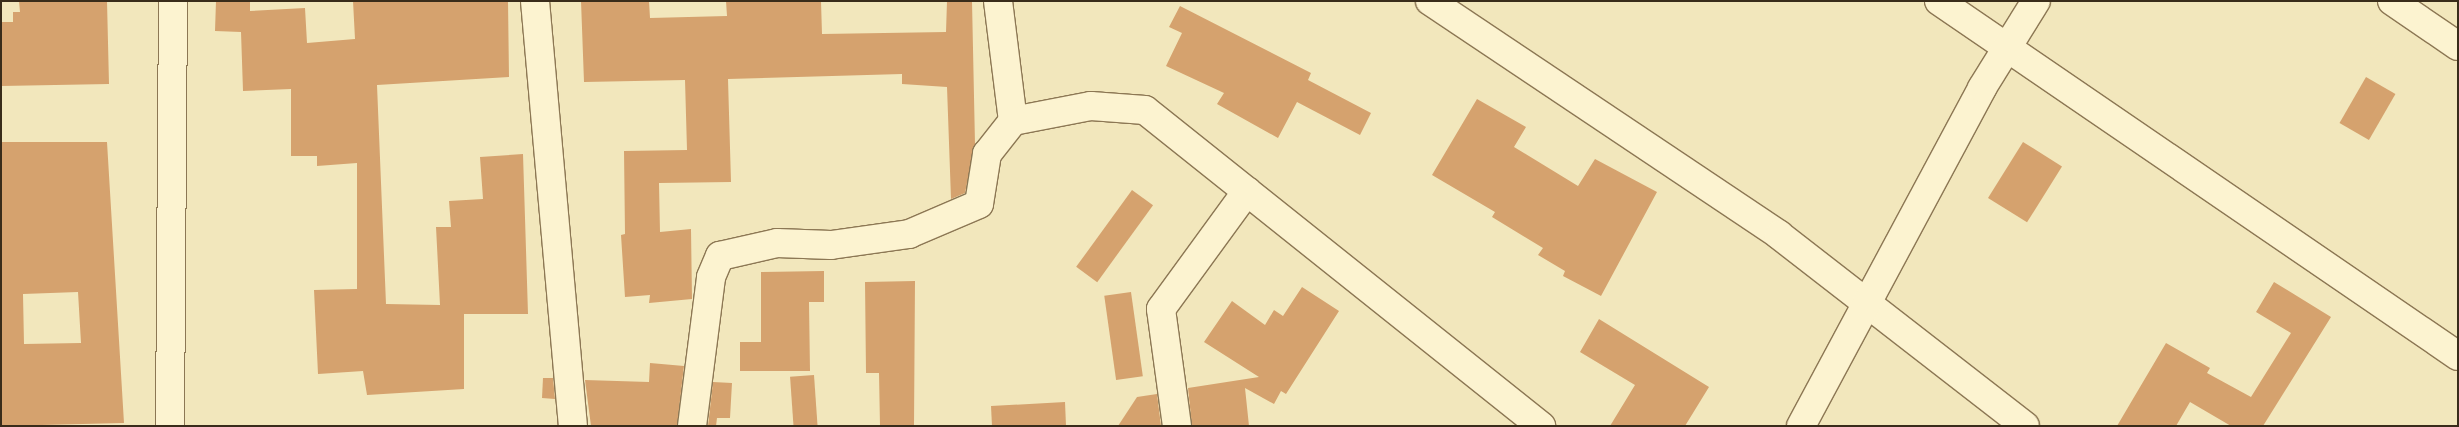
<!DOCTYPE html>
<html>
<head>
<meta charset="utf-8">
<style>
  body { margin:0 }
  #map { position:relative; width:2459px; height:427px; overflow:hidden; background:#f2e7bc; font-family:Bitter,serif }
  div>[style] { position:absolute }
  .building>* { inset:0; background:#d5a26e; transform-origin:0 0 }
  .roads { filter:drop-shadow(1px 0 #8c7754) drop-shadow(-1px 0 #8c7754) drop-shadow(0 1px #8c7754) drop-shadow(0 -1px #8c7754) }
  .minor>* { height:28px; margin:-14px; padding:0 14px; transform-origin:14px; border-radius:14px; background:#fcf3d0 }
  span { translate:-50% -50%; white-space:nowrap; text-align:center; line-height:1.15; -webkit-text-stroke:4px #f9f0cc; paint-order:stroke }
  .frame { position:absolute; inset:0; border:2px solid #392c1a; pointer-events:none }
</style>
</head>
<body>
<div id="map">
  <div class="building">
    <div style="clip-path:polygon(19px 1px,107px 1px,109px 84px,1px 86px,1px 22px,13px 22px,13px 12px,20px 12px)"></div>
    <div style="clip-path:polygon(216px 1px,250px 1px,250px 11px,305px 8px,307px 43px,355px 39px,353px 1px,508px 1px,509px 77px,377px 85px,386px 304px,440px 305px,436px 227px,451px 227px,449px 201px,483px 199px,480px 157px,523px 154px,528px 314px,464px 314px,464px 389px,367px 395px,363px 371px,318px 374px,314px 290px,357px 289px,357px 163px,317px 166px,317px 156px,291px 156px,291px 89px,243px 91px,241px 32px,215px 31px)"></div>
    <div style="clip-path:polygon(581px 1px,649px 1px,650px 18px,727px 16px,726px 1px,821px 1px,822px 34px,946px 32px,947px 1px,972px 1px,975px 144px,965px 193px,951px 199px,947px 87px,902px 84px,902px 74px,728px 79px,731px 182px,659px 183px,660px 232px,691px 229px,692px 299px,649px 303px,650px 295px,625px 297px,621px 235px,625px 234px,624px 151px,687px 150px,685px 80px,584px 82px)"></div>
    <div style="clip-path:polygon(1180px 6px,1311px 73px,1308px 80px,1371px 113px,1360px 135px,1297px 102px,1278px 138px,1217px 104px,1224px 93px,1166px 66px,1182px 33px,1169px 27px)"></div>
    <div style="left:2366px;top:77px;width:34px;height:53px;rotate:30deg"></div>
    <div style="clip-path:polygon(1477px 99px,1526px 127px,1514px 147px,1578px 186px,1595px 159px,1657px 192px,1601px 296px,1563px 276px,1565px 271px,1538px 255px,1543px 248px,1492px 217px,1495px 212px,1432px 175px)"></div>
    <div style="clip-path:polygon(evenodd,1px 142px,107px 142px,124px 423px,1px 426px,1px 142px,78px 292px,81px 343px,24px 344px,23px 294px,78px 292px)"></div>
    <div style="left:2023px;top:142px;width:46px;height:66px;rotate:32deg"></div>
    <div style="left:1132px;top:190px;width:26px;height:95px;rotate:36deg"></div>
    <div style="clip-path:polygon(824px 271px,824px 302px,809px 302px,810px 371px,740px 371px,740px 342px,761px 342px,761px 272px)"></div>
    <div style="clip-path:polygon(915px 281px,914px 426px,880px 426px,879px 373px,866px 373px,865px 282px)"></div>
    <div style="clip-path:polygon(2274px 282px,2331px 317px,2263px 426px,2231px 426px,2190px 402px,2176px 426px,2117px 426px,2166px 343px,2210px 368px,2207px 373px,2251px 397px,2291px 333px,2256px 312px)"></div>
    <div style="clip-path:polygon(1302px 287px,1339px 311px,1286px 394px,1281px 391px,1274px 404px,1245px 388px,1249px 426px,1192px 426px,1188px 388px,1259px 377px,1204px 342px,1232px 301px,1265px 325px,1274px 310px,1283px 316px)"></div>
    <div style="left:1131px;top:292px;width:85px;height:27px;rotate:82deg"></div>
    <div style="clip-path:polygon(1599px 319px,1709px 387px,1685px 426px,1610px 426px,1635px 385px,1580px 352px)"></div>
    <div style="clip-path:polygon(650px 363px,684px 366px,677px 426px,591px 426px,585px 380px,649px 382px)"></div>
    <div style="left:814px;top:375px;width:51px;height:24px;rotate:86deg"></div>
    <div style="clip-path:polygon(543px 378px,553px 378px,555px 399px,542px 398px)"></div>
    <div style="clip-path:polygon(713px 382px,732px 383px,730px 418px,717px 418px,716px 426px,708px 426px)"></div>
    <div style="clip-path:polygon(1157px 394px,1161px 426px,1118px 426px,1137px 397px)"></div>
    <div style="clip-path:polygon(1065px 402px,1066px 426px,992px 426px,991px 406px)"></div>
  </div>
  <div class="roads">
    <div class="minor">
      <div style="left:535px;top:1px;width:427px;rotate:84.9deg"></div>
      <div style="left:998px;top:1px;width:121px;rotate:82.9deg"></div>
      <div style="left:1013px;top:121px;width:79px;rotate:-10.9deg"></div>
      <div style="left:1091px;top:106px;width:54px;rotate:4.2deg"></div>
      <div style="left:1145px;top:110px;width:507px;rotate:38.59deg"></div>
      <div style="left:1430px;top:1px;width:420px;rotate:33.8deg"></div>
      <div style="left:1779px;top:235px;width:311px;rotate:37.8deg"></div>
      <div style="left:1939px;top:1px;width:629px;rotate:34.37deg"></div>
      <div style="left:2392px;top:1px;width:80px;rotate:34.3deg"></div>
      <div style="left:170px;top:426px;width:425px;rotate:-89.6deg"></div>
      <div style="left:692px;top:426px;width:150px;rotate:-82.7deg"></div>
      <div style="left:711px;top:277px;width:23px;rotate:-67deg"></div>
      <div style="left:720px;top:256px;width:58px;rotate:-12.8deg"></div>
      <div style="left:777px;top:243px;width:54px;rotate:2.1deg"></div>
      <div style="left:831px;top:245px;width:79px;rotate:-8deg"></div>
      <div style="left:909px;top:234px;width:76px;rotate:-23.2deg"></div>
      <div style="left:979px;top:204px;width:51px;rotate:-80.9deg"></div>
      <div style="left:987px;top:154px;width:42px;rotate:-51.8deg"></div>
      <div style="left:1177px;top:426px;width:118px;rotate:-97.8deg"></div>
      <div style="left:1161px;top:309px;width:146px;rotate:-53.9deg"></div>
      <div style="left:1801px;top:426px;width:383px;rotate:-61.8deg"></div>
      <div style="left:1982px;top:88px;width:102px;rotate:-58.2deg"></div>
    </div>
  </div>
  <div class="frame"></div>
</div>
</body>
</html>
